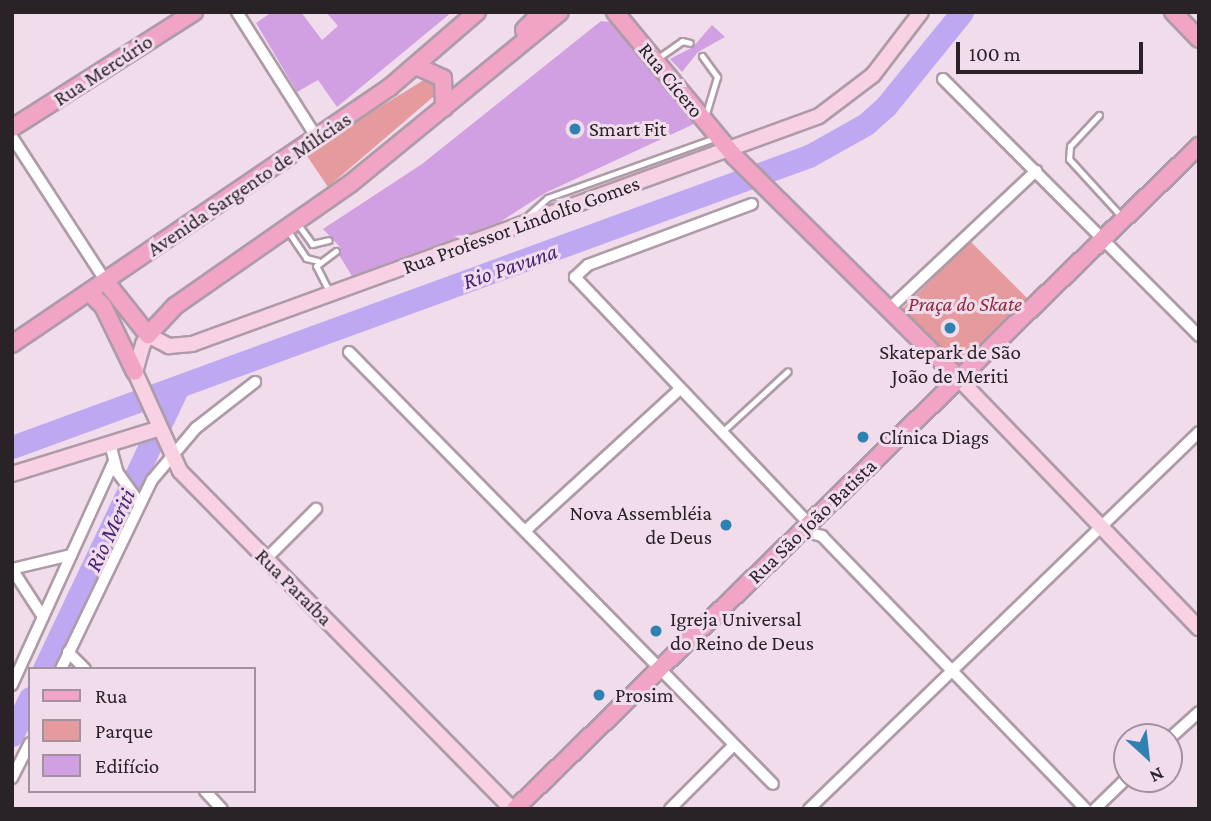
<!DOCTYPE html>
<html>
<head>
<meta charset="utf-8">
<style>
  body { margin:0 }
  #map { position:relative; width:1211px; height:821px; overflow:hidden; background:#f1dceb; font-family:"Crimson Pro",serif }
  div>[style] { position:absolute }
  .green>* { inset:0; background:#e59a9e; transform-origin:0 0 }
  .river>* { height:23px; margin:-11.5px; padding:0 11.5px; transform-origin:11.5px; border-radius:11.5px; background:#bea8f1 }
  .building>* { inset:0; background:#d1a0e2 }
  .roads { filter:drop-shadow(2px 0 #ae9ba8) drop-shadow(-2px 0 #ae9ba8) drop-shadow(0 2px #ae9ba8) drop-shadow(0 -2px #ae9ba8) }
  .lane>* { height:5px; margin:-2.5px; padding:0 2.5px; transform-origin:2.5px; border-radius:2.5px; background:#fff }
  .street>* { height:10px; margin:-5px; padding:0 5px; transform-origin:5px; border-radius:5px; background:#fff }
  .secondary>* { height:14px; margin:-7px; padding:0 7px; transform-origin:7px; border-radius:7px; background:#f8d1e2 }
  .primary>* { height:16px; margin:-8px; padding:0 8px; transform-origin:8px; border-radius:8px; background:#f2a4c5 }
  .dots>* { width:19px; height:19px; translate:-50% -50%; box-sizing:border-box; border:4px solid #f1dceb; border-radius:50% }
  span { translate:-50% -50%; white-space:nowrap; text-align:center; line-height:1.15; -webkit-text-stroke:6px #f1dceb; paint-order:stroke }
  .street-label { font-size:21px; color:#292227 }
  .poi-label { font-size:21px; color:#292227 }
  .left { translate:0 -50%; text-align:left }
  .right { translate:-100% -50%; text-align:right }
  .park-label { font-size:21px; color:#902b3b; font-style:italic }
  .water-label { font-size:23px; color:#462579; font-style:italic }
  .frame { position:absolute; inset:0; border:14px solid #292227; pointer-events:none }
  .legend { position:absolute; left:28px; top:667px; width:228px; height:126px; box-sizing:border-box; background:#f1dceb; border:2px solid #a1929d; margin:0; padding:9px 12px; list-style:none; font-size:21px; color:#292227 }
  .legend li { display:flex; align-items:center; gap:14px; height:35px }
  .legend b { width:35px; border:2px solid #a1929d }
  .north { position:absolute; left:1113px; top:723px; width:70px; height:70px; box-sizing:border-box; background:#f1dceb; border:2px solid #a1929d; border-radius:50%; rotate:153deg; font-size:19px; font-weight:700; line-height:28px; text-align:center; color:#292227 }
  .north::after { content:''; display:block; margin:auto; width:24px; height:32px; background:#2f81b2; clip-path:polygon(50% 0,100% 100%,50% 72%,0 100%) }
  .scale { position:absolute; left:956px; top:42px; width:187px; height:32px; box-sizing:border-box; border:4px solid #292227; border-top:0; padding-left:9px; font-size:21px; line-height:24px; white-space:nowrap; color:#292227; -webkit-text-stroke:5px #f1dceb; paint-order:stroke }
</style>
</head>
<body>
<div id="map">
  <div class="green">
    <div style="clip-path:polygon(432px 75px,440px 91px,328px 187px,305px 153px)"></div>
    <div style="left:970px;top:241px;width:83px;height:96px;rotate:45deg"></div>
  </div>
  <div class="river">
    <div style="left:12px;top:447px;width:848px;rotate:-20.06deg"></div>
    <div style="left:809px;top:156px;width:65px;rotate:-29.3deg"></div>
    <div style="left:866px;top:124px;width:27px;rotate:-42deg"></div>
    <div style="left:886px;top:106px;width:121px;rotate:-51deg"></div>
    <div style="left:44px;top:669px;width:308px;rotate:-64.6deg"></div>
    <div style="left:12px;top:735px;width:41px;rotate:-64.1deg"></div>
  </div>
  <div class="building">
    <div style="clip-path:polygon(272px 12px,301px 12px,322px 40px,338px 26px,326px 12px,452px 12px,337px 107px,318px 80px,297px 92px,256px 23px)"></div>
    <div style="clip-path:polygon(601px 21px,610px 22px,694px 124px,545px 193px,500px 222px,352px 276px,339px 255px,341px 248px,323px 229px,422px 164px)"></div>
    <div style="clip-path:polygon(712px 25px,725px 37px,698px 52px,682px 72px,670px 59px,693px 47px)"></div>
  </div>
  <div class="roads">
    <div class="lane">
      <div style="left:702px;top:56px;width:26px;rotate:54deg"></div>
      <div style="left:717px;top:77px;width:42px;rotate:106.7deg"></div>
      <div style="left:658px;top:58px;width:29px;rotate:-35deg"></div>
      <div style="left:682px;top:41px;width:8px;rotate:14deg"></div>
      <div style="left:1099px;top:115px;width:42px;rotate:133.1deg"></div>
      <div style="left:1070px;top:146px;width:13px;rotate:94deg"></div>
      <div style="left:1069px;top:159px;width:79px;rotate:47.6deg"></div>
      <div style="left:524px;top:219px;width:31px;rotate:-42deg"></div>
      <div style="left:547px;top:198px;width:178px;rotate:-19.7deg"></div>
      <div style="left:297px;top:223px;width:26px;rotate:54deg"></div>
      <div style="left:312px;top:244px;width:17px;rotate:-13deg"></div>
      <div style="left:288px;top:231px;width:32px;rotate:56deg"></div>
      <div style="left:306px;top:258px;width:12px;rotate:14deg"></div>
      <div style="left:329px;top:291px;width:28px;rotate:-117deg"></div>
      <div style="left:316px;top:266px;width:25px;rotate:-37deg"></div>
      <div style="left:723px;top:431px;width:88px;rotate:-42.7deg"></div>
    </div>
    <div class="street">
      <div style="left:237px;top:12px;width:149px;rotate:57.6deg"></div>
      <div style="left:943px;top:79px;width:363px;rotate:45.1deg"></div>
      <div style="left:12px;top:137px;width:173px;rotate:57deg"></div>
      <div style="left:752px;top:204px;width:175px;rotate:159.6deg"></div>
      <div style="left:588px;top:265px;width:18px;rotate:137deg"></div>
      <div style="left:575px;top:277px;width:340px;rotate:46.5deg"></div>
      <div style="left:889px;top:309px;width:202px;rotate:-43.2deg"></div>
      <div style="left:349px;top:352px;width:605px;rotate:45.54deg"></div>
      <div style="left:110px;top:444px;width:30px;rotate:75deg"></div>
      <div style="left:118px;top:473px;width:36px;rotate:54deg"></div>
      <div style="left:525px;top:531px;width:210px;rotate:-42.5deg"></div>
      <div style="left:802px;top:531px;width:21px;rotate:14deg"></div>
      <div style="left:822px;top:536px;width:380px;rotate:46deg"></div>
      <div style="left:266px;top:559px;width:71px;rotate:-45deg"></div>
      <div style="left:12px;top:569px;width:61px;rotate:-13.3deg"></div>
      <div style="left:12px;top:569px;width:57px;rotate:57.1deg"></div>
      <div style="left:68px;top:652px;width:24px;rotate:45deg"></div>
      <div style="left:61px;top:669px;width:210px;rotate:-64.3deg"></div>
      <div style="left:152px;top:480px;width:68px;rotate:-49.8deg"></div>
      <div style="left:196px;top:428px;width:75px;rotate:-37.9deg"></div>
      <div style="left:12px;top:685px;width:244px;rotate:-65.5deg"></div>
      <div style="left:1169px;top:739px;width:40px;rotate:-42deg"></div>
      <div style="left:12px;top:778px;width:39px;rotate:-63deg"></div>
      <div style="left:205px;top:791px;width:25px;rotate:47deg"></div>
      <div style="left:670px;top:809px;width:89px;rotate:-45deg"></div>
      <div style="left:809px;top:809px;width:542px;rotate:-44.03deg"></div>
      <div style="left:1095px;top:809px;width:45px;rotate:-44.1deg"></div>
    </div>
    <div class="secondary">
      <div style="left:959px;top:379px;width:346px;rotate:46.1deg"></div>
      <div style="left:12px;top:474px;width:152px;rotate:-17.2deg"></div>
      <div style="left:512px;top:809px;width:474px;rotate:-134.5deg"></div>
      <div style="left:180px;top:471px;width:109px;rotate:-114.4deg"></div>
      <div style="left:135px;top:372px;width:29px;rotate:-74deg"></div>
      <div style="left:143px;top:344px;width:10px;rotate:-61deg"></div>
      <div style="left:148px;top:335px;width:24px;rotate:28deg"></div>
      <div style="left:169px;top:346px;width:23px;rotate:-5deg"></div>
      <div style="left:192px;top:344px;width:667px;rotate:-19.98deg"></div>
      <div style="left:819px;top:116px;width:68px;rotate:-37.2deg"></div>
      <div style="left:873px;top:75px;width:79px;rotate:-52.7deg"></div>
    </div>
    <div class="primary">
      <div style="left:615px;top:12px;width:187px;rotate:50.4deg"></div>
      <div style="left:734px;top:156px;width:317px;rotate:44.7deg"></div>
      <div style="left:1173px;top:12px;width:37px;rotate:46deg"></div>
      <div style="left:524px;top:30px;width:25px;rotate:-45deg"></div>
      <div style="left:418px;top:67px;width:27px;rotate:24deg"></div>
      <div style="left:443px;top:78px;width:30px;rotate:88deg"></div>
      <div style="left:12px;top:128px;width:216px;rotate:-32.5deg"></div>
      <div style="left:106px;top:282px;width:68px;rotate:51.6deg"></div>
      <div style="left:148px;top:335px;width:40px;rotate:-47deg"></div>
      <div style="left:175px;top:306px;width:213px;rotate:-34.9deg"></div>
      <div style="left:350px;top:184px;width:271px;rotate:-39.3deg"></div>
      <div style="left:90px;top:293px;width:18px;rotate:45deg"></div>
      <div style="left:103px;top:306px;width:73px;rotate:64.1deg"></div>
      <div style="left:12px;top:344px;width:457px;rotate:-34.2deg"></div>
      <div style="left:390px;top:87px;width:115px;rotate:-40.8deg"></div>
      <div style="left:515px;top:809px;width:953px;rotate:-44.11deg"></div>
    </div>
  </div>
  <div class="dots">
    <div style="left:575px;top:129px;background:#2f81b2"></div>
    <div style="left:950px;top:328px;background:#2f81b2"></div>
    <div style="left:863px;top:437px;background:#2f81b2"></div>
    <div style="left:726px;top:525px;background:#2f81b2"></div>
    <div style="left:656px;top:631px;background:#2f81b2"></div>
    <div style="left:599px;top:695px;background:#2f81b2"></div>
  </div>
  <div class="street-label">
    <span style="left:103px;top:70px;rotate:-33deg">Rua Mercúrio</span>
    <span style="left:671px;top:80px;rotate:51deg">Rua Cícero</span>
    <span style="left:249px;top:184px;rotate:-34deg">Avenida Sargento de Milícias</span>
    <span style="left:521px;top:225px;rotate:-20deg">Rua Professor Lindolfo Gomes</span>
    <span style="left:812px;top:521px;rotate:-44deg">Rua São João Batista</span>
    <span style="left:294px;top:587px;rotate:45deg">Rua Paraíba</span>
  </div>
  <div class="poi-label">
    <span class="left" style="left:589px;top:129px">Smart Fit</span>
    <span style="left:950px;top:364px">Skatepark de São<br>João de Meriti</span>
    <span class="left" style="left:879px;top:437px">Clínica Diags</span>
    <span class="right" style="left:712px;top:525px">Nova Assembléia<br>de Deus</span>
    <span class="left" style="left:670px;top:631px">Igreja Universal<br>do Reino de Deus</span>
    <span class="left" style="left:615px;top:695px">Prosim</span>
  </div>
  <div class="park-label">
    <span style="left:965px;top:304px">Praça do Skate</span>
  </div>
  <div class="water-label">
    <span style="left:510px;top:266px;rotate:-19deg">Rio Pavuna</span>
    <span style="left:110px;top:530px;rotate:-65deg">Rio Meriti</span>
  </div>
  <div class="frame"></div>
  <ul class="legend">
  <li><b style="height:9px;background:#f2a4c5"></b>Rua</li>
  <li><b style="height:19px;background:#e59a9e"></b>Parque</li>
  <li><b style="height:19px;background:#d1a0e2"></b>Edifício</li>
  </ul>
  <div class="north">N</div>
  <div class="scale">100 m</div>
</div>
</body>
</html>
